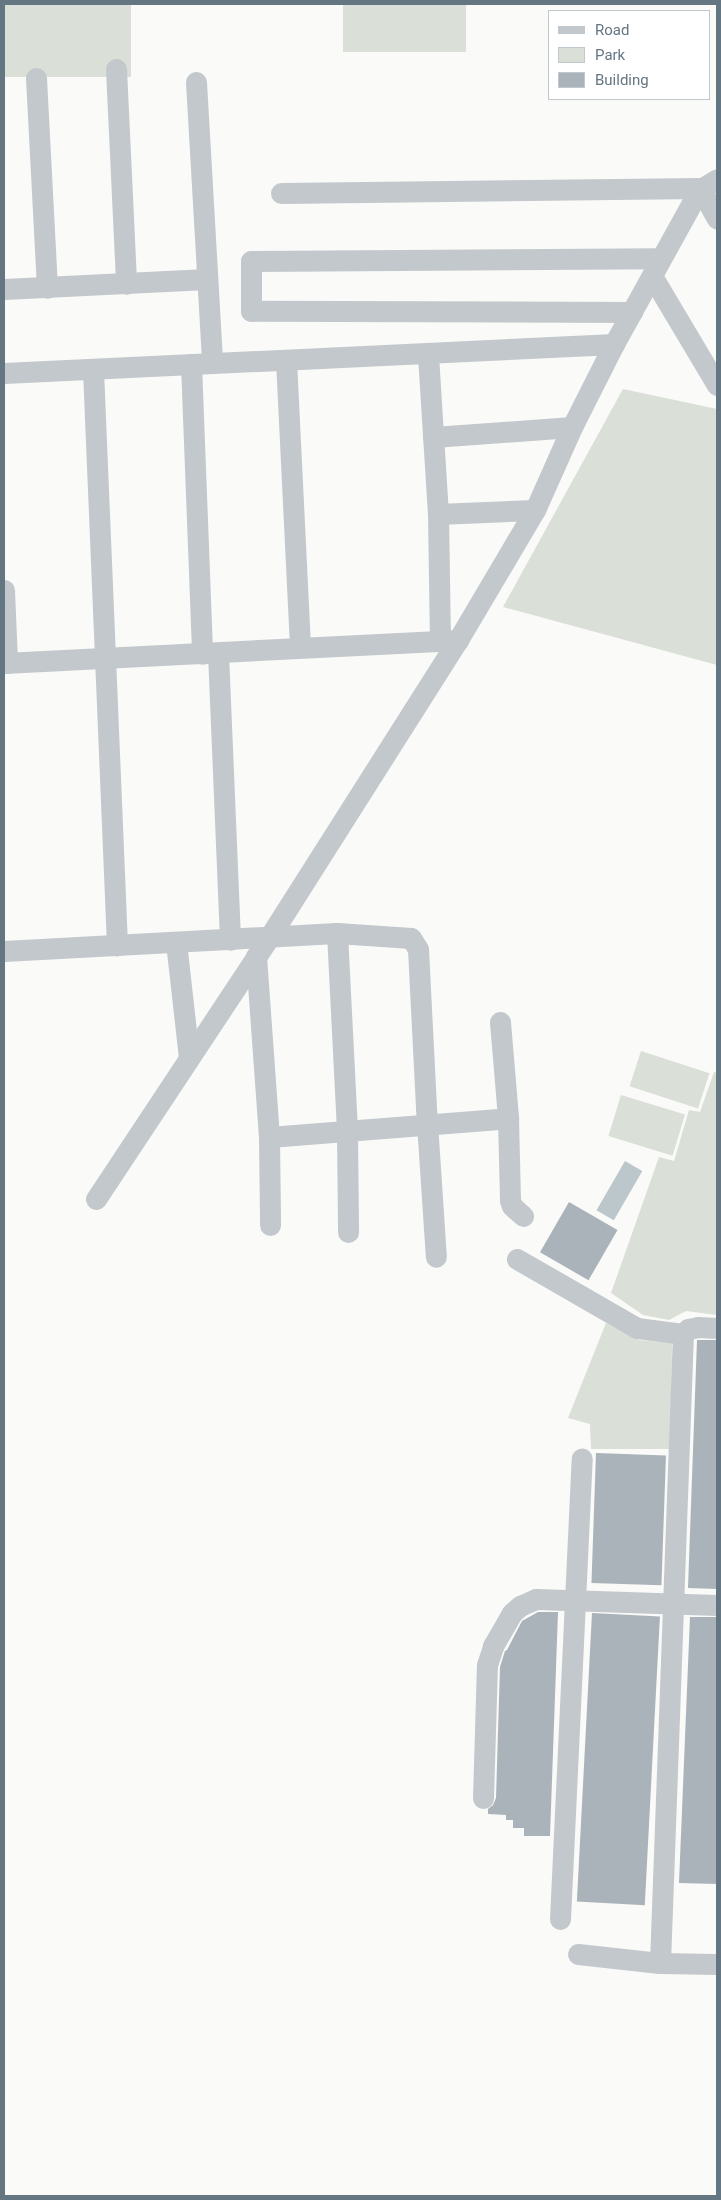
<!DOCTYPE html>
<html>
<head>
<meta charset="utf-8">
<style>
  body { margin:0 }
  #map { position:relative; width:721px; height:2200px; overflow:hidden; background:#fafaf8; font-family:Roboto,sans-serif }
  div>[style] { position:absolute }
  .green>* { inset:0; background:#dadfd7; transform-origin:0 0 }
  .water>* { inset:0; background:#bbc7cb; transform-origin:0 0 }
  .building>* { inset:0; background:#aab3b9; transform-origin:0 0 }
  .minor>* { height:21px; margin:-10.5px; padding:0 10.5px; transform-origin:10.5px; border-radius:10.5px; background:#c3c8cc }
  span { translate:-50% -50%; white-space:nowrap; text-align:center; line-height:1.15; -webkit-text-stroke:5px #fff; paint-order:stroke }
  .frame { position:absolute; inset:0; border:5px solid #657683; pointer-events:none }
  .legend { position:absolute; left:548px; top:10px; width:162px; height:90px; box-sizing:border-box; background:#fff; border:1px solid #c1c8cd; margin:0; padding:6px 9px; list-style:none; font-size:15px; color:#657683 }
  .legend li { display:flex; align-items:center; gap:10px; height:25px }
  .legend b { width:25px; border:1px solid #c1c8cd }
</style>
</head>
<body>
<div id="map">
  <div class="green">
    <div style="left:4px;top:4px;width:127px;height:73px"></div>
    <div style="left:343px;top:4px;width:123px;height:48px"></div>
    <div style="clip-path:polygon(623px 389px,717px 409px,717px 665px,503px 607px)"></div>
    <div style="left:641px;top:1051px;width:72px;height:37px;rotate:18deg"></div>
    <div style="clip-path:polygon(714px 1072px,717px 1073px,717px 1315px,686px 1311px,669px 1320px,643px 1315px,611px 1293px,659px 1157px,674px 1161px,689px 1110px,700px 1112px)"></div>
    <div style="left:621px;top:1095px;width:67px;height:43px;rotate:17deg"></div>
    <div style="clip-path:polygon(606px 1323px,639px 1340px,672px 1343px,671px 1449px,591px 1449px,590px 1424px,568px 1418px)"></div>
  </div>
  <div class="water">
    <div style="left:625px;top:1161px;width:20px;height:57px;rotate:30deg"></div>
  </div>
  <div class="building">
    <div style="left:569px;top:1202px;width:56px;height:58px;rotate:30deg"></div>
    <div style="clip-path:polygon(697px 1340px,717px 1340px,717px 1589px,688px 1588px)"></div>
    <div style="left:596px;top:1453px;width:70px;height:130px;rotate:2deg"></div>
    <div style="clip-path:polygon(538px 1612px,558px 1612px,550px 1836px,524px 1836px,524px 1828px,513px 1828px,513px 1820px,506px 1820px,506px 1815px,488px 1814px,488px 1809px,493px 1805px,496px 1798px,500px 1667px,505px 1651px,507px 1650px,522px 1621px)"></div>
    <div style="left:592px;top:1613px;width:68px;height:289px;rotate:3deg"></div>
    <div style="clip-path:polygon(690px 1617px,717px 1617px,717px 1884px,679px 1883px)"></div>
  </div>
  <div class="minor">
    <div style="left:116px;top:69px;width:215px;rotate:87.3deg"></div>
    <div style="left:36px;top:78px;width:210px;rotate:87deg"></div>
    <div style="left:196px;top:82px;width:280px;rotate:86.7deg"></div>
    <div style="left:281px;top:193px;width:419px;rotate:-0.7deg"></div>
    <div style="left:700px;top:188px;width:35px;rotate:61deg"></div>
    <div style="left:652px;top:276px;width:127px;rotate:59.2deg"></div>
    <div style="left:4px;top:289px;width:203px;rotate:-2.8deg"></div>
    <div style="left:632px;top:312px;width:381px;rotate:-179.8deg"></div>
    <div style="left:251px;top:311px;width:50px;rotate:-90deg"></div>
    <div style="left:251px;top:261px;width:410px;rotate:-0.4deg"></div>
    <div style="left:428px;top:355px;width:159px;rotate:86.4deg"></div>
    <div style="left:438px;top:514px;width:127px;rotate:89.1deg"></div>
    <div style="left:286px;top:360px;width:287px;rotate:87.2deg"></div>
    <div style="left:191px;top:364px;width:290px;rotate:87.8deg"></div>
    <div style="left:93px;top:370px;width:576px;rotate:87.61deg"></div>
    <div style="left:4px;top:373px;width:611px;rotate:-2.72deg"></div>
    <div style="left:433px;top:437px;width:139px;rotate:-4.1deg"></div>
    <div style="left:438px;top:514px;width:97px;rotate:-2.4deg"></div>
    <div style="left:4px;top:590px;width:73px;rotate:87.6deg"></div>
    <div style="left:218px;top:653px;width:287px;rotate:87.6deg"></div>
    <div style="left:4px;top:663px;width:455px;rotate:-2.9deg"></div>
    <div style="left:337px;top:933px;width:199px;rotate:87.1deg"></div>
    <div style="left:347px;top:1132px;width:100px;rotate:89.4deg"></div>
    <div style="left:176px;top:942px;width:116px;rotate:83.6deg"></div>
    <div style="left:4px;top:951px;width:333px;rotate:-3.1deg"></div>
    <div style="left:337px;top:933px;width:74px;rotate:3.9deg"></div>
    <div style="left:411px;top:938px;width:13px;rotate:58deg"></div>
    <div style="left:418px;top:949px;width:159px;rotate:87.1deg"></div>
    <div style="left:426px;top:1108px;width:149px;rotate:86.2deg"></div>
    <div style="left:256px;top:956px;width:181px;rotate:85.9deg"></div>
    <div style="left:269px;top:1137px;width:88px;rotate:89.3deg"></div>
    <div style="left:500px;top:1022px;width:96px;rotate:85.2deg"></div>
    <div style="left:508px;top:1118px;width:82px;rotate:88.6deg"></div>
    <div style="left:510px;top:1200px;width:6px;rotate:72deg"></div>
    <div style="left:512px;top:1206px;width:15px;rotate:42deg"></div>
    <div style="left:269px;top:1137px;width:240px;rotate:-4.5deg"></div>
    <div style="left:96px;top:1199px;width:315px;rotate:-56.5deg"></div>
    <div style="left:270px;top:936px;width:351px;rotate:-57.6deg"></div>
    <div style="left:458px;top:640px;width:151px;rotate:-59.4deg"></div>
    <div style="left:535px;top:510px;width:91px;rotate:-66deg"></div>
    <div style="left:572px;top:427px;width:93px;rotate:-63.2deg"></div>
    <div style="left:614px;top:344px;width:176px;rotate:-61.1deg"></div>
    <div style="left:699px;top:190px;width:21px;rotate:-31deg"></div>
    <div style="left:517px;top:1259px;width:138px;rotate:29.9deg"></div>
    <div style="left:637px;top:1328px;width:46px;rotate:7.4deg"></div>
    <div style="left:483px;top:1798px;width:133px;rotate:-88.3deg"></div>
    <div style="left:487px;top:1665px;width:20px;rotate:-72deg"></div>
    <div style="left:493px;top:1646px;width:38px;rotate:-60deg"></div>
    <div style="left:512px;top:1613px;width:11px;rotate:-41deg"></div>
    <div style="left:520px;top:1606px;width:17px;rotate:-24deg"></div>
    <div style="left:536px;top:1599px;width:181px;rotate:1.9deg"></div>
    <div style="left:560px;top:1919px;width:461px;rotate:-87.3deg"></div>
    <div style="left:578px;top:1954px;width:82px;rotate:6.3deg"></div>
    <div style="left:660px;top:1963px;width:57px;rotate:1deg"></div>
    <div style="left:660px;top:1963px;width:629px;rotate:-87.91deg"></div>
    <div style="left:683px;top:1334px;width:7px;rotate:-45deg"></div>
    <div style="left:688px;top:1329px;width:10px;rotate:-11deg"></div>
    <div style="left:698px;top:1327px;width:19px;rotate:3deg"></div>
  </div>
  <div class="frame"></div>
  <ul class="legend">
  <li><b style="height:6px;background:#c3c8cc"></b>Road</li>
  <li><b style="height:14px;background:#dadfd7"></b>Park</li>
  <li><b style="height:14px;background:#aab3b9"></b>Building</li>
  </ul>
</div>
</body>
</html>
